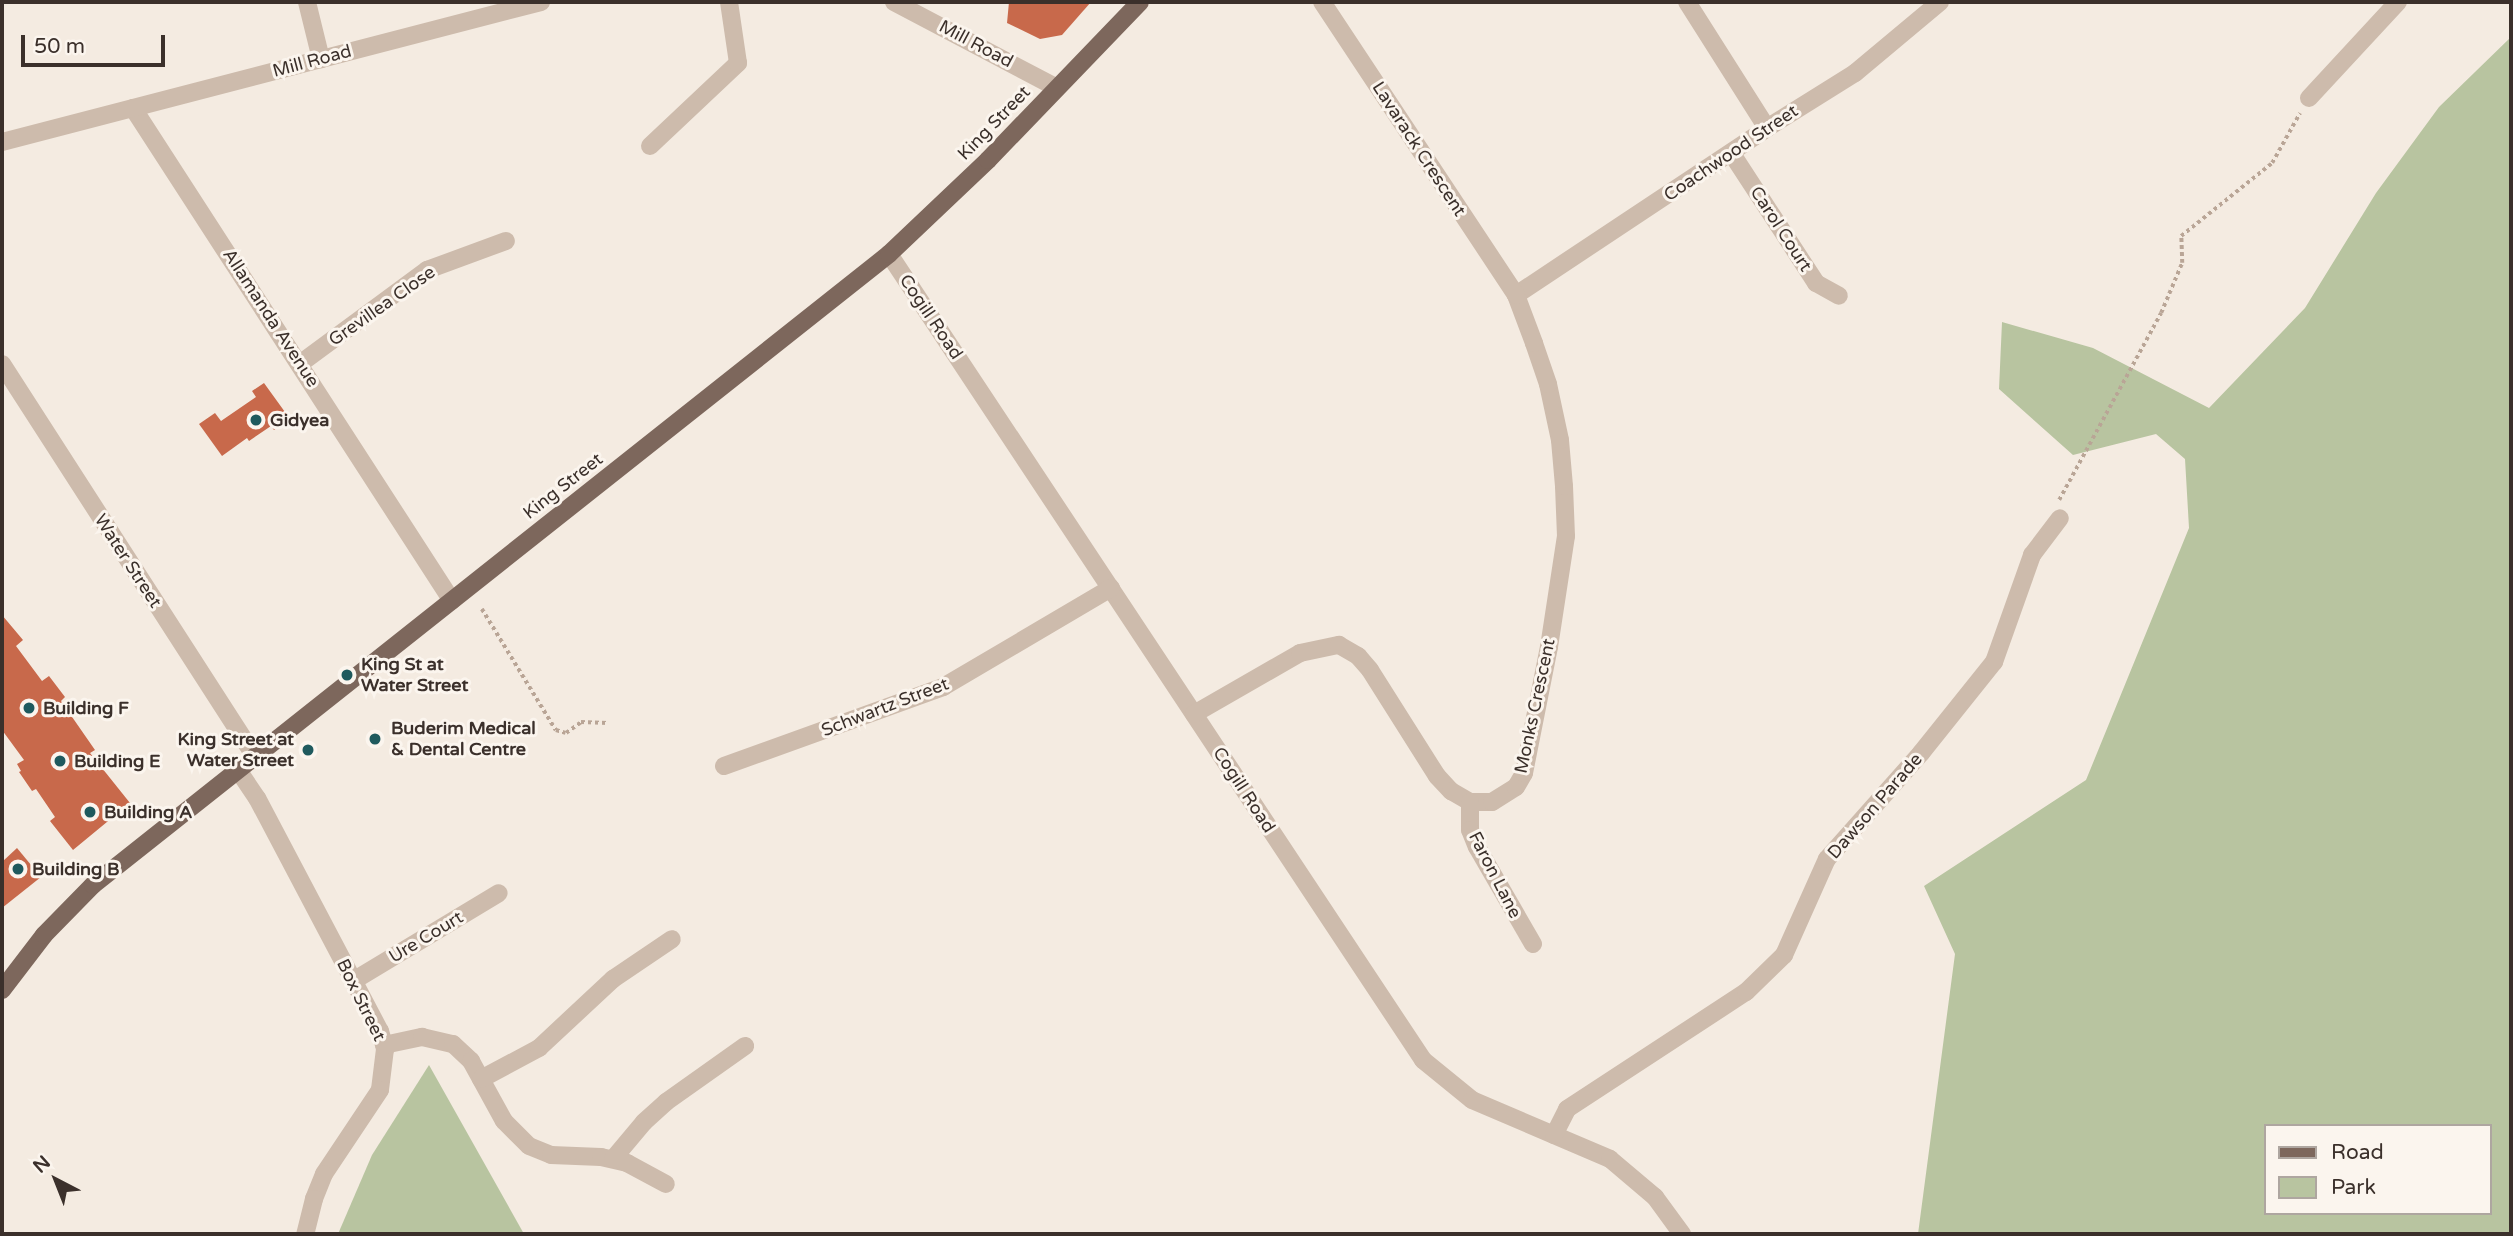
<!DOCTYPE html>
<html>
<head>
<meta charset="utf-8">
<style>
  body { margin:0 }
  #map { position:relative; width:2513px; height:1236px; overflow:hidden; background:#f4ebe1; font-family:"Varela Round",sans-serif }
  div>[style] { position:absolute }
  .green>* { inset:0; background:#b8c4a0 }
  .building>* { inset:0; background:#c8694b }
  .path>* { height:3.5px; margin-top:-1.75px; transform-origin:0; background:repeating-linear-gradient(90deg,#b9a596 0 3.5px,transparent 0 7px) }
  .minor>* { height:18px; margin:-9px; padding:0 9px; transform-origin:9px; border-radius:9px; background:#cdbbac }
  .major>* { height:18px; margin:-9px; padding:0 9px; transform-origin:9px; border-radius:9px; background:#7d675c }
  .dots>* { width:19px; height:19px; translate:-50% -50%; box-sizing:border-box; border:4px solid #fbf5ee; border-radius:50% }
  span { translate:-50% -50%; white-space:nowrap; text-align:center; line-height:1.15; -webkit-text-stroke:6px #fbf5ee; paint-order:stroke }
  .street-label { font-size:18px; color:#3b302b }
  .poi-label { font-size:18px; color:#3b302b; font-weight:700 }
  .left { translate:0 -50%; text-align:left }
  .right { translate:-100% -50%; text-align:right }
  .frame { position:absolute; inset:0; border:4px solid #3b302b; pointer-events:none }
  .legend { position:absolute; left:2264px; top:1124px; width:228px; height:91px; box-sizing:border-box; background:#fbf5ee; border:2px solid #aea6a0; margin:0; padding:9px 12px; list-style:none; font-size:21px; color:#3b302b }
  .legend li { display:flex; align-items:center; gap:14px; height:35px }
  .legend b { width:35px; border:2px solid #aea6a0 }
  .north { position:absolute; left:21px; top:1145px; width:70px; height:70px; -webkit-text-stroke:5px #fbf5ee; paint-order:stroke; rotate:318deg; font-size:19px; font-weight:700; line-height:28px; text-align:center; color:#3b302b }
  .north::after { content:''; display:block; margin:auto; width:24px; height:32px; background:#3b302b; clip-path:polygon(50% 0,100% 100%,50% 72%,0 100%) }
  .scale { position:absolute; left:21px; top:35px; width:144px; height:32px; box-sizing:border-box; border:4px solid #3b302b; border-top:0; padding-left:9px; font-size:21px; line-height:24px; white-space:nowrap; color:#3b302b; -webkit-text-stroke:5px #fbf5ee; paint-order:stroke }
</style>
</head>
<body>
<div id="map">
  <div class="green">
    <div style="clip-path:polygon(evenodd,2511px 37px,2511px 1234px,1918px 1234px,1955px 954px,1924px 886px,2086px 780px,2189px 528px,2185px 459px,2156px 434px,2073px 455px,1999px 389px,2002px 322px,2093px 348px,2209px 408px,2305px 308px,2376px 193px,2439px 107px,2511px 37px,2266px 1126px,2490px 1126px,2490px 1213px,2266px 1213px,2266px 1126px)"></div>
    <div style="clip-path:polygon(429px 1065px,524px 1234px,338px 1234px,372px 1155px)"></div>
  </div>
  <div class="building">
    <div style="clip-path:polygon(1009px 2px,1091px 2px,1062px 35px,1040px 39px,1007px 23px)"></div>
    <div style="clip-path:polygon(264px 383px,290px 419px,274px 430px,271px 426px,249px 441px,247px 438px,222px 456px,199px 424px,215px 413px,221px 421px,256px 397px,252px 391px)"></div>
    <div style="clip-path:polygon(2px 615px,23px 640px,16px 646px,42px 681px,49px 676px,65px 697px,61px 701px,95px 750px,90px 753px,130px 803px,73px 850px,50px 821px,55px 817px,36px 789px,32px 791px,19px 772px,21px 771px,17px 764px,24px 760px,2px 730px)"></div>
    <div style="clip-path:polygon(17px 848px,41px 877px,2px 908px,2px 862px)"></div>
  </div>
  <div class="path">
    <div style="left:2059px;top:500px;width:213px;rotate:-61.4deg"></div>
    <div style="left:2161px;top:313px;width:54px;rotate:-67.2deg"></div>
    <div style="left:2182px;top:263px;width:27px;rotate:-92deg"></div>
    <div style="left:2181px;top:236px;width:117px;rotate:-38.7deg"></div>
    <div style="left:2272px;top:163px;width:57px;rotate:-60.8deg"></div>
    <div style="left:482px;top:609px;width:142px;rotate:58.6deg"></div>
    <div style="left:556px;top:730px;width:10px;rotate:17deg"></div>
    <div style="left:566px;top:733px;width:19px;rotate:-36deg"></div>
    <div style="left:581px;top:722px;width:27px;rotate:2deg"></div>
  </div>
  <div class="minor">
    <div style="left:307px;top:2px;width:59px;rotate:76.2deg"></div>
    <div style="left:894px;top:2px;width:184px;rotate:27.8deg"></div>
    <div style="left:1687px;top:2px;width:149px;rotate:57.6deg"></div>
    <div style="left:2309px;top:98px;width:131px;rotate:-47.2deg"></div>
    <div style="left:133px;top:108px;width:587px;rotate:57.09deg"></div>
    <div style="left:2px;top:142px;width:557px;rotate:-14.56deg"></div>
    <div style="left:650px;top:146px;width:121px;rotate:-43.3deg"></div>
    <div style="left:738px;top:63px;width:62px;rotate:-98.4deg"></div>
    <div style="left:1732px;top:154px;width:154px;rotate:56.9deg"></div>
    <div style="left:1816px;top:283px;width:26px;rotate:29deg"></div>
    <div style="left:889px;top:254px;width:967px;rotate:56.47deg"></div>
    <div style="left:1423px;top:1060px;width:63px;rotate:39.2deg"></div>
    <div style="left:1472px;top:1100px;width:150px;rotate:23.1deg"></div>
    <div style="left:1610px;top:1159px;width:59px;rotate:40.2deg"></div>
    <div style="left:1655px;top:1197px;width:46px;rotate:53.9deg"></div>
    <div style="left:1516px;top:295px;width:301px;rotate:-33.6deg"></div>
    <div style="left:1767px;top:128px;width:104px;rotate:-32deg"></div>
    <div style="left:1855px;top:73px;width:111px;rotate:-39.9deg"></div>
    <div style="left:301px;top:363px;width:157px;rotate:-36.4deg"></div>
    <div style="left:427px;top:270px;width:84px;rotate:-20.2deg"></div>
    <div style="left:2px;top:364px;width:467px;rotate:57.2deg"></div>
    <div style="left:1194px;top:714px;width:122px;rotate:-29.9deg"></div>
    <div style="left:1300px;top:653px;width:40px;rotate:-12deg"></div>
    <div style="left:1339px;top:645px;width:22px;rotate:30deg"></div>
    <div style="left:1358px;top:656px;width:18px;rotate:49deg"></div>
    <div style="left:1370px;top:670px;width:125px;rotate:57.7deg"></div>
    <div style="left:1437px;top:776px;width:21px;rotate:47deg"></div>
    <div style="left:1451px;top:791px;width:22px;rotate:30deg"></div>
    <div style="left:1470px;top:802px;width:22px"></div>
    <div style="left:1492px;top:802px;width:28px;rotate:-32deg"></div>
    <div style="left:1516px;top:787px;width:16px;rotate:-60deg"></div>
    <div style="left:1524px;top:773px;width:128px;rotate:-78.8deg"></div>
    <div style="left:1549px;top:647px;width:112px;rotate:-81.3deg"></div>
    <div style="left:1566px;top:536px;width:50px;rotate:-92.3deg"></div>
    <div style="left:1564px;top:486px;width:46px;rotate:-95deg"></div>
    <div style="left:1560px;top:440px;width:57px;rotate:-102.1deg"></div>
    <div style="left:1548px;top:384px;width:43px;rotate:-108.9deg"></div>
    <div style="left:1534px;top:343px;width:51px;rotate:-110.6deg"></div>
    <div style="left:1516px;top:295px;width:351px;rotate:-123.5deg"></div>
    <div style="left:724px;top:766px;width:233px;rotate:-19.8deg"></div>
    <div style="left:943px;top:687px;width:195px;rotate:-30.5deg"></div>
    <div style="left:238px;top:770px;width:34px;rotate:56deg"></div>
    <div style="left:257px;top:798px;width:263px;rotate:62.2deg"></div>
    <div style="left:380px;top:1031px;width:19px;rotate:74deg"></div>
    <div style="left:385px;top:1049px;width:41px;rotate:97deg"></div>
    <div style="left:380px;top:1090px;width:101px;rotate:123.7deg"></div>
    <div style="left:324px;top:1174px;width:27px;rotate:112deg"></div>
    <div style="left:314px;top:1199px;width:36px;rotate:104deg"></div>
    <div style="left:1470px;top:802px;width:28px;rotate:90deg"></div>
    <div style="left:1470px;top:830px;width:18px;rotate:68deg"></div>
    <div style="left:1477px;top:847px;width:112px;rotate:60deg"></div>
    <div style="left:353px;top:981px;width:170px;rotate:-31.1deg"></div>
    <div style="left:384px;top:1045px;width:39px;rotate:-12deg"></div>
    <div style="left:422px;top:1037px;width:32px;rotate:13deg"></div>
    <div style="left:453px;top:1044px;width:25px;rotate:43deg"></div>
    <div style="left:471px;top:1061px;width:68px;rotate:61.2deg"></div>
    <div style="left:504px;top:1121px;width:35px;rotate:45deg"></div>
    <div style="left:529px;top:1146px;width:24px;rotate:22deg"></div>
    <div style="left:551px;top:1155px;width:50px;rotate:2.3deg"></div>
    <div style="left:601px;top:1157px;width:27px;rotate:13deg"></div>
    <div style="left:627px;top:1163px;width:44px;rotate:28.3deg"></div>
    <div style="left:481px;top:1079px;width:66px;rotate:-28.1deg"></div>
    <div style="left:539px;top:1048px;width:101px;rotate:-43deg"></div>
    <div style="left:613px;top:979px;width:71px;rotate:-34.1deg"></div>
    <div style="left:1554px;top:1135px;width:29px;rotate:-63deg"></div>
    <div style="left:1567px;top:1109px;width:214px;rotate:-33.2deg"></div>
    <div style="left:1746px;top:992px;width:53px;rotate:-44.2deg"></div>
    <div style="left:1784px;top:955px;width:105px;rotate:-65.9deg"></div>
    <div style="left:1827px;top:859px;width:142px;rotate:-48.4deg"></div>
    <div style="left:1921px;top:753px;width:117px;rotate:-51.3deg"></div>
    <div style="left:1994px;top:662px;width:114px;rotate:-70.4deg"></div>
    <div style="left:2032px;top:555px;width:46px;rotate:-52.9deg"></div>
    <div style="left:613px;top:1159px;width:48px;rotate:-50deg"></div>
    <div style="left:644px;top:1122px;width:30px;rotate:-42deg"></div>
    <div style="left:666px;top:1102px;width:97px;rotate:-35.3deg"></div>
  </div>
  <div class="major">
    <div style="left:2px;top:990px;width:69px;rotate:-52.6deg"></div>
    <div style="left:44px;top:935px;width:70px;rotate:-45.6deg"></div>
    <div style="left:93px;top:885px;width:1016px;rotate:-38.4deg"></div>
    <div style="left:889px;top:254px;width:137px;rotate:-43.5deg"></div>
    <div style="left:988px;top:160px;width:219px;rotate:-46.1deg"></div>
  </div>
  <div class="dots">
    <div style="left:256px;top:420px;background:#1f5a5e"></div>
    <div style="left:347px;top:675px;background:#1f5a5e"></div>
    <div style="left:29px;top:708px;background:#1f5a5e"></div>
    <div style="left:375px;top:739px;background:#1f5a5e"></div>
    <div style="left:308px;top:750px;background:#1f5a5e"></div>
    <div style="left:60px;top:761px;background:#1f5a5e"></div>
    <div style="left:90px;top:812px;background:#1f5a5e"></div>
    <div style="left:18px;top:869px;background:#1f5a5e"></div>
  </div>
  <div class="street-label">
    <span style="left:976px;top:44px;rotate:28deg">Mill Road</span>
    <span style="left:312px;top:61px;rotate:-15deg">Mill Road</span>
    <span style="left:994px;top:123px;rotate:-46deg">King Street</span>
    <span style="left:1419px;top:149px;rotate:57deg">Lavarack Crescent</span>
    <span style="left:1731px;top:153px;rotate:-34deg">Coachwood Street</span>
    <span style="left:1781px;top:229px;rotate:57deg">Carol Court</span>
    <span style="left:382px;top:306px;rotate:-35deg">Grevillea Close</span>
    <span style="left:931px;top:317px;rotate:56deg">Cogill Road</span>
    <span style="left:271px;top:318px;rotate:57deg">Allamanda Avenue</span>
    <span style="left:563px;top:486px;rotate:-38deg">King Street</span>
    <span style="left:128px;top:561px;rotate:57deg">Water Street</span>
    <span style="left:1535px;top:706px;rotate:-78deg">Monks Crescent</span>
    <span style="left:885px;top:707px;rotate:-21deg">Schwartz Street</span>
    <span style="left:1244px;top:790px;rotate:57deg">Cogill Road</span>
    <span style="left:1875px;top:806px;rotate:-49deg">Dawson Parade</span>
    <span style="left:1495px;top:875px;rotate:63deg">Faron Lane</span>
    <span style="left:426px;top:937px;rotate:-31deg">Ure Court</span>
    <span style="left:361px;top:1000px;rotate:64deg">Box Street</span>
  </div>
  <div class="poi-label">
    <span class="left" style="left:270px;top:420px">Gidyea</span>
    <span class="left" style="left:361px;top:675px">King St at<br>Water Street</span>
    <span class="left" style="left:43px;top:708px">Building F</span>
    <span class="left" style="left:391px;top:739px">Buderim Medical<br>&amp; Dental Centre</span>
    <span class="right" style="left:294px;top:750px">King Street at<br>Water Street</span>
    <span class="left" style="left:74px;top:761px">Building E</span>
    <span class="left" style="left:104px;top:812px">Building A</span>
    <span class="left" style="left:32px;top:869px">Building B</span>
  </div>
  <div class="frame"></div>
  <ul class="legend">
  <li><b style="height:9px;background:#7d675c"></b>Road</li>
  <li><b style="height:19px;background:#b8c4a0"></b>Park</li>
  </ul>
  <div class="north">N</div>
  <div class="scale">50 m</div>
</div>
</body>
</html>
